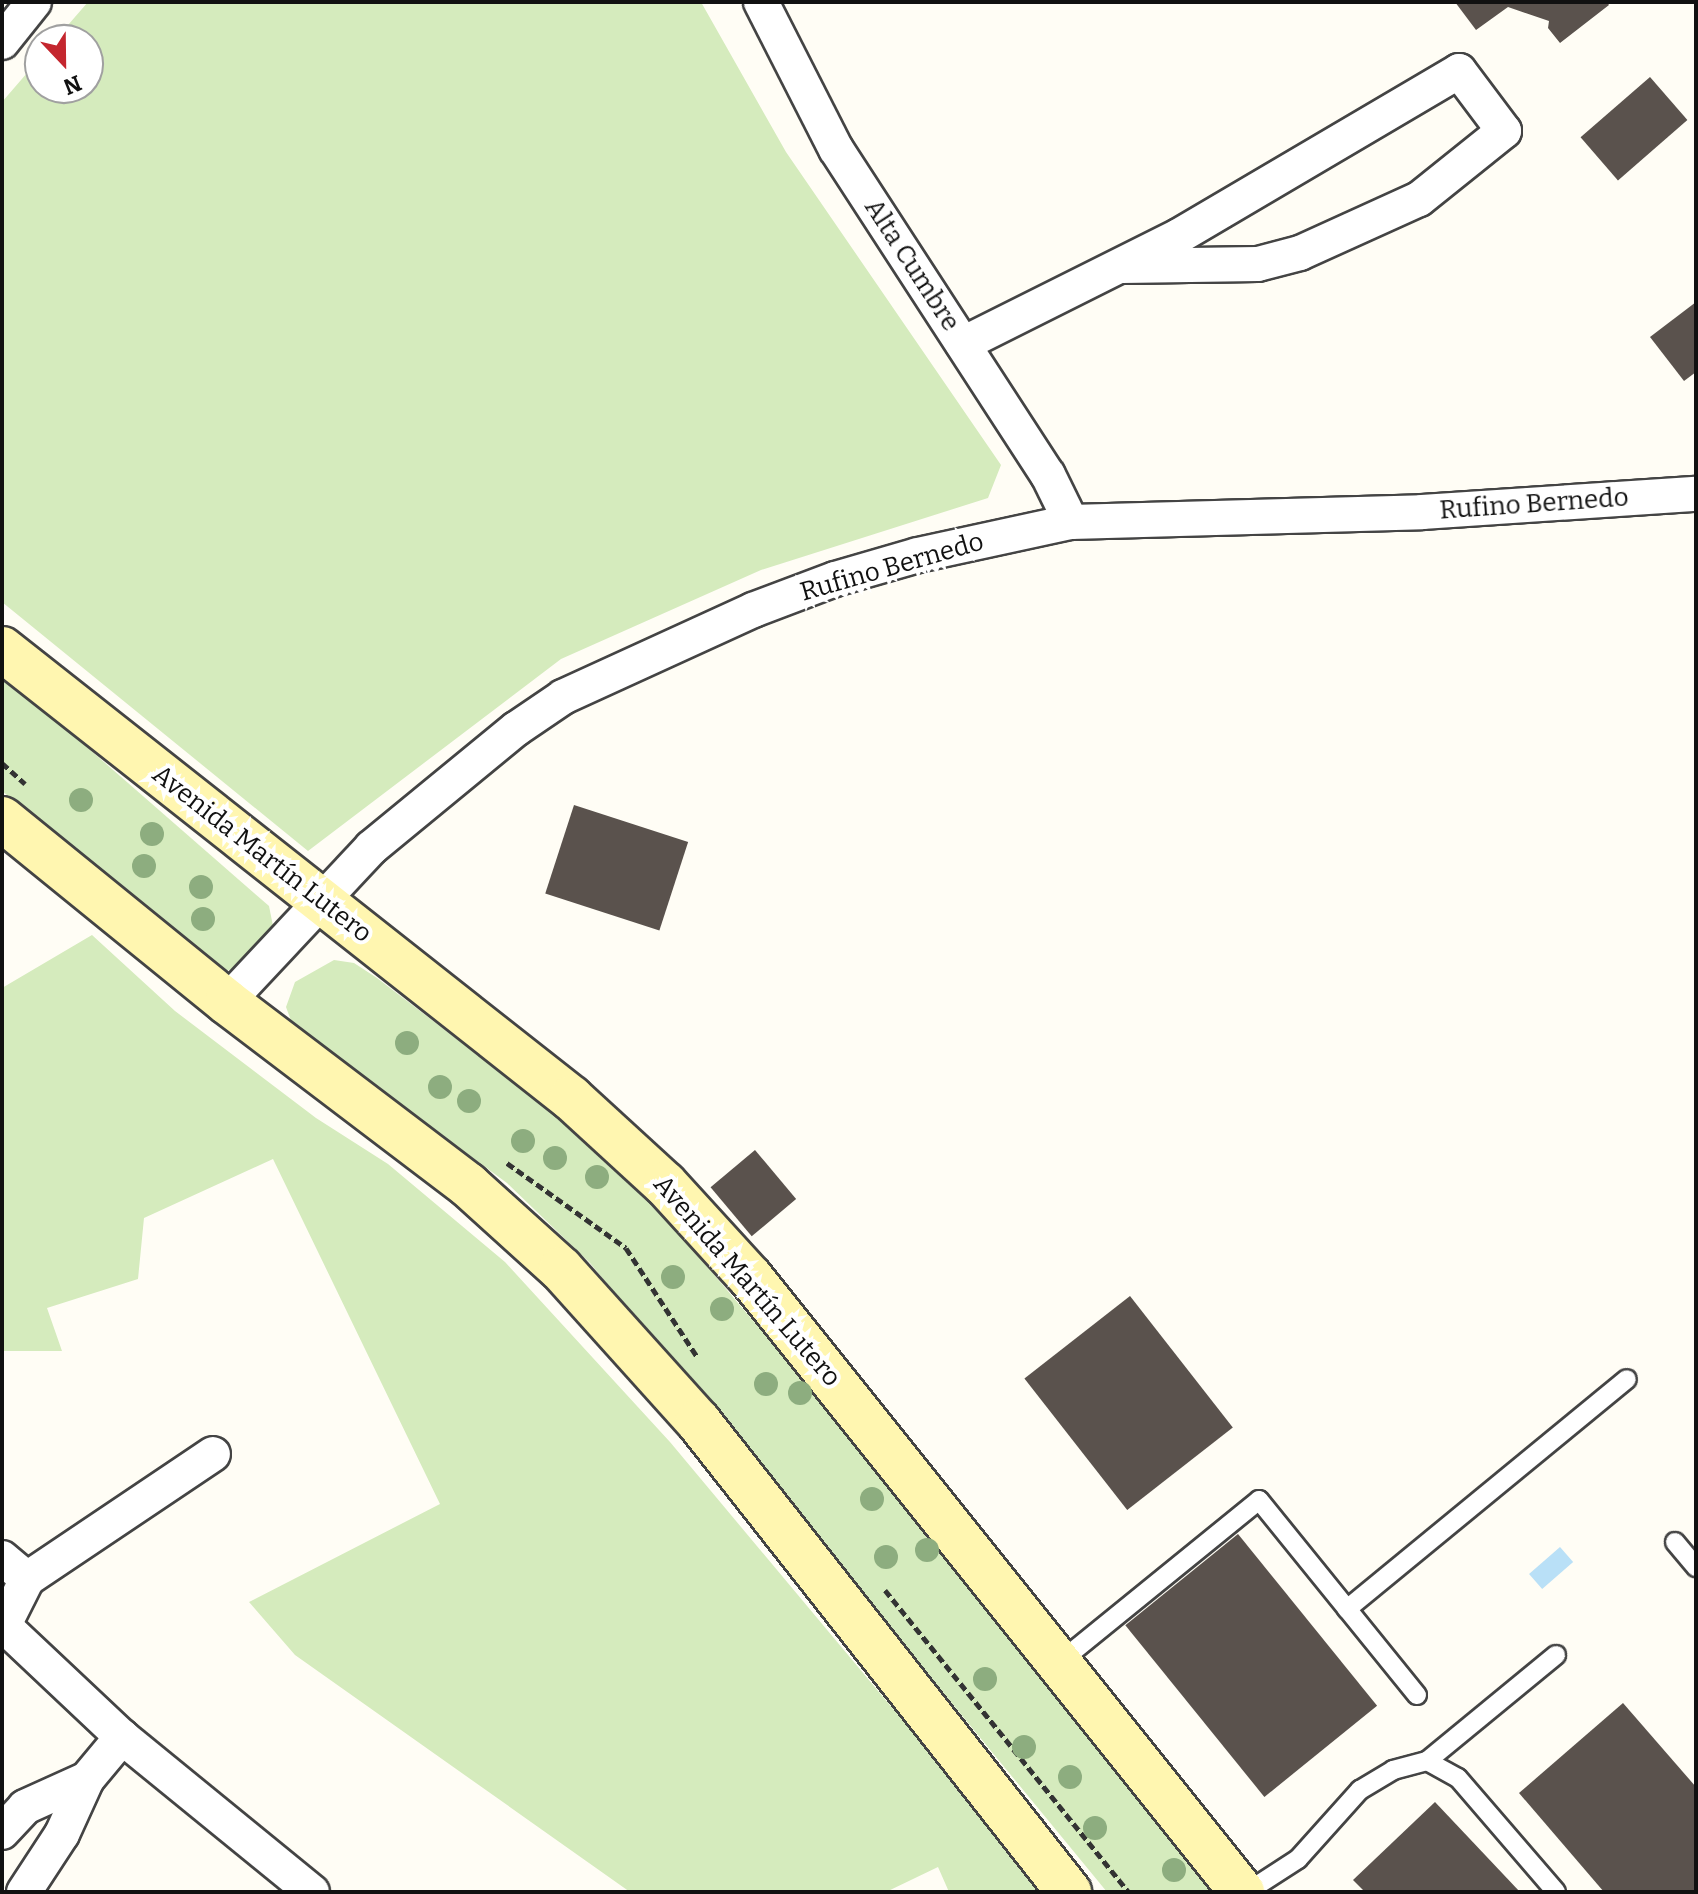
<!DOCTYPE html>
<html>
<head>
<meta charset="utf-8">
<style>
  body { margin:0 }
  #map { position:relative; width:1698px; height:1894px; overflow:hidden; background:#fffdf5; font-family:Bitter,serif }
  div>[style] { position:absolute }
  .green>* { inset:0; background:#d5ebbd }
  .water>* { inset:0; background:#b9e0f7; transform-origin:0 0 }
  .building>* { inset:0; background:#5a524d; transform-origin:0 0 }
  .path>* { height:5px; margin-top:-2.5px; transform-origin:0; background:repeating-linear-gradient(90deg,#333 0 8px,transparent 0 12px) }
  .roads { filter:drop-shadow(2px 0 #444) drop-shadow(-2px 0 #444) drop-shadow(0 2px #444) drop-shadow(0 -2px #444) }
  .lane>* { height:18px; margin:-9px; padding:0 9px; transform-origin:9px; border-radius:9px; background:#fff }
  .street>* { height:34px; margin:-17px; padding:0 17px; transform-origin:17px; border-radius:17px; background:#fff }
  .secondary>* { height:44px; margin:-22px; padding:0 22px; transform-origin:22px; border-radius:22px; background:#fff6b0 }
  .trees>* { width:24px; height:24px; margin:-12px; border-radius:50%; background:#8dad7f }
  span { translate:-50% -50%; white-space:nowrap; text-align:center; line-height:1.15; -webkit-text-stroke:8px #fff; paint-order:stroke }
  .street-label { font-size:26px; color:#111 }
  .frame { position:absolute; inset:0; border:4px solid #111; pointer-events:none }
  .north { position:absolute; left:24px; top:24px; width:80px; height:80px; box-sizing:border-box; background:#fff; border:2px solid #a0a0a0; border-radius:50%; rotate:158deg; font-size:22px; font-weight:700; line-height:32px; text-align:center; color:#111 }
  .north::after { content:''; display:block; margin:auto; width:28px; height:36px; background:#c4262e; clip-path:polygon(50% 0,100% 100%,50% 72%,0 100%) }
</style>
</head>
<body>
<div id="map">
  <div class="green">
    <div style="clip-path:polygon(88px 2px,701px 2px,786px 152px,1001px 465px,988px 498px,761px 570px,561px 659px,308px 851px,2px 602px,2px 102px,40px 58px,40px 88px,88px 88px,88px 40px,55px 40px)"></div>
    <div style="clip-path:polygon(2px 673px,269px 906px,274px 931px,239px 968px,223px 971px,2px 791px)"></div>
    <div style="clip-path:polygon(92px 935px,175px 1011px,316px 1118px,388px 1164px,505px 1262px,670px 1442px,975px 1807px,1038px 1892px,949px 1892px,938px 1867px,886px 1892px,630px 1892px,295px 1655px,249px 1602px,440px 1504px,273px 1159px,144px 1218px,138px 1279px,47px 1308px,62px 1351px,2px 1351px,2px 988px)"></div>
    <div style="clip-path:polygon(334px 960px,354px 963px,377px 978px,619px 1163px,932px 1531px,1219px 1892px,1107px 1892px,590px 1263px,507px 1183px,293px 1026px,286px 1007px,295px 982px)"></div>
  </div>
  <div class="water">
    <div style="left:1560px;top:1547px;width:20px;height:41px;rotate:49deg"></div>
  </div>
  <div class="building">
    <div style="clip-path:polygon(1455px 2px,1607px 2px,1609px 5px,1560px 43px,1548px 28px,1549px 21px,1508px 7px,1476px 30px)"></div>
    <div style="left:1650px;top:77px;width:57px;height:92px;rotate:49deg"></div>
    <div style="clip-path:polygon(1696px 302px,1696px 372px,1684px 381px,1650px 337px)"></div>
    <div style="left:574px;top:805px;width:120px;height:93px;rotate:18deg"></div>
    <div style="left:755px;top:1150px;width:64px;height:58px;rotate:50deg"></div>
    <div style="left:1130px;top:1296px;width:167px;height:134px;rotate:52deg"></div>
    <div style="left:1238px;top:1534px;width:221px;height:145px;rotate:51deg"></div>
    <div style="clip-path:polygon(1623px 1703px,1696px 1787px,1696px 1892px,1604px 1892px,1519px 1793px)"></div>
    <div style="clip-path:polygon(1435px 1802px,1520px 1892px,1365px 1892px,1353px 1880px)"></div>
  </div>
  <div class="path">
    <div style="left:2px;top:763px;width:31px;rotate:42deg"></div>
    <div style="left:507px;top:1163px;width:146px;rotate:35.5deg"></div>
    <div style="left:626px;top:1248px;width:131px;rotate:56.8deg"></div>
    <div style="left:885px;top:1590px;width:388px;rotate:51.1deg"></div>
  </div>
  <div class="roads">
    <div class="lane">
      <div style="left:1675px;top:1542px;width:33px;rotate:50deg"></div>
      <div style="left:1347px;top:1609px;width:362px;rotate:-39.4deg"></div>
      <div style="left:1061px;top:1661px;width:255px;rotate:-39.1deg"></div>
      <div style="left:1259px;top:1500px;width:251px;rotate:51deg"></div>
      <div style="left:1427px;top:1761px;width:167px;rotate:-39.4deg"></div>
      <div style="left:1247px;top:1892px;width:61px;rotate:-32.9deg"></div>
      <div style="left:1298px;top:1859px;width:93px;rotate:-48.1deg"></div>
      <div style="left:1360px;top:1790px;width:39px;rotate:-31deg"></div>
      <div style="left:1393px;top:1770px;width:35px;rotate:-15deg"></div>
      <div style="left:1427px;top:1761px;width:35px;rotate:29deg"></div>
      <div style="left:1458px;top:1778px;width:150px;rotate:49.3deg"></div>
    </div>
    <div class="street">
      <div style="left:761px;top:2px;width:165px;rotate:63deg"></div>
      <div style="left:836px;top:149px;width:389px;rotate:57deg"></div>
      <div style="left:1048px;top:475px;width:52px;rotate:63.9deg"></div>
      <div style="left:2px;top:42px;width:51px;rotate:-51.3deg"></div>
      <div style="left:963px;top:344px;width:241px;rotate:-26.6deg"></div>
      <div style="left:1179px;top:236px;width:325px;rotate:-30.5deg"></div>
      <div style="left:1459px;top:71px;width:75px;rotate:53.1deg"></div>
      <div style="left:1504px;top:131px;width:109px;rotate:141.3deg"></div>
      <div style="left:1419px;top:199px;width:131px;rotate:155.6deg"></div>
      <div style="left:1300px;top:253px;width:43px;rotate:165.3deg"></div>
      <div style="left:1258px;top:264px;width:136px;rotate:179.2deg"></div>
      <div style="left:227px;top:1002px;width:211px;rotate:-46.9deg"></div>
      <div style="left:371px;top:848px;width:188px;rotate:-39.4deg"></div>
      <div style="left:516px;top:729px;width:57px;rotate:-34.2deg"></div>
      <div style="left:563px;top:697px;width:209px;rotate:-24.6deg"></div>
      <div style="left:753px;top:610px;width:88px;rotate:-20.7deg"></div>
      <div style="left:835px;top:579px;width:86px;rotate:-16.1deg"></div>
      <div style="left:918px;top:555px;width:157px;rotate:-12.2deg"></div>
      <div style="left:1071px;top:522px;width:351px;rotate:-1.6deg"></div>
      <div style="left:1422px;top:512px;width:275px;rotate:-3.8deg"></div>
      <div style="left:2px;top:1558px;width:33px;rotate:40deg"></div>
      <div style="left:2px;top:1624px;width:165px;rotate:43.3deg"></div>
      <div style="left:122px;top:1737px;width:245px;rotate:39.2deg"></div>
      <div style="left:4px;top:1625px;width:51px;rotate:-63.4deg"></div>
      <div style="left:27px;top:1579px;width:224px;rotate:-33.9deg"></div>
      <div style="left:2px;top:1832px;width:34px;rotate:-47deg"></div>
      <div style="left:25px;top:1807px;width:68px;rotate:-24.3deg"></div>
      <div style="left:24px;top:1892px;width:69px;rotate:-56.8deg"></div>
      <div style="left:62px;top:1834px;width:60px;rotate:-65.6deg"></div>
      <div style="left:87px;top:1779px;width:55px;rotate:-50.2deg"></div>
    </div>
    <div class="secondary">
      <div style="left:2px;top:649px;width:725px;rotate:38.28deg"></div>
      <div style="left:571px;top:1098px;width:127px;rotate:42.5deg"></div>
      <div style="left:665px;top:1184px;width:126px;rotate:47.6deg"></div>
      <div style="left:750px;top:1277px;width:788px;rotate:51.34deg"></div>
      <div style="left:2px;top:819px;width:290px;rotate:39.1deg"></div>
      <div style="left:227px;top:1002px;width:303px;rotate:37.2deg"></div>
      <div style="left:468px;top:1185px;width:125px;rotate:42.1deg"></div>
      <div style="left:561px;top:1269px;width:205px;rotate:48deg"></div>
      <div style="left:698px;top:1421px;width:600px;rotate:51.77deg"></div>
    </div>
  </div>
  <div class="trees">
    <div style="left:81px;top:800px"></div>
    <div style="left:152px;top:834px"></div>
    <div style="left:144px;top:866px"></div>
    <div style="left:201px;top:887px"></div>
    <div style="left:203px;top:919px"></div>
    <div style="left:407px;top:1043px"></div>
    <div style="left:440px;top:1087px"></div>
    <div style="left:469px;top:1101px"></div>
    <div style="left:523px;top:1141px"></div>
    <div style="left:555px;top:1158px"></div>
    <div style="left:597px;top:1177px"></div>
    <div style="left:673px;top:1277px"></div>
    <div style="left:722px;top:1309px"></div>
    <div style="left:766px;top:1384px"></div>
    <div style="left:800px;top:1393px"></div>
    <div style="left:872px;top:1499px"></div>
    <div style="left:927px;top:1550px"></div>
    <div style="left:886px;top:1557px"></div>
    <div style="left:985px;top:1679px"></div>
    <div style="left:1024px;top:1747px"></div>
    <div style="left:1070px;top:1777px"></div>
    <div style="left:1095px;top:1828px"></div>
    <div style="left:1174px;top:1870px"></div>
  </div>
  <div class="street-label">
    <span style="left:912px;top:265px;rotate:57deg">Alta Cumbre</span>
    <span style="left:1534px;top:504px;rotate:-4deg">Rufino Bernedo</span>
    <span style="left:892px;top:567px;rotate:-16deg">Rufino Bernedo</span>
    <span style="left:262px;top:854px;rotate:38deg">Avenida Martín Lutero</span>
    <span style="left:747px;top:1281px;rotate:49deg">Avenida Martín Lutero</span>
  </div>
  <div class="frame"></div>
  <div class="north">N</div>
</div>
</body>
</html>
